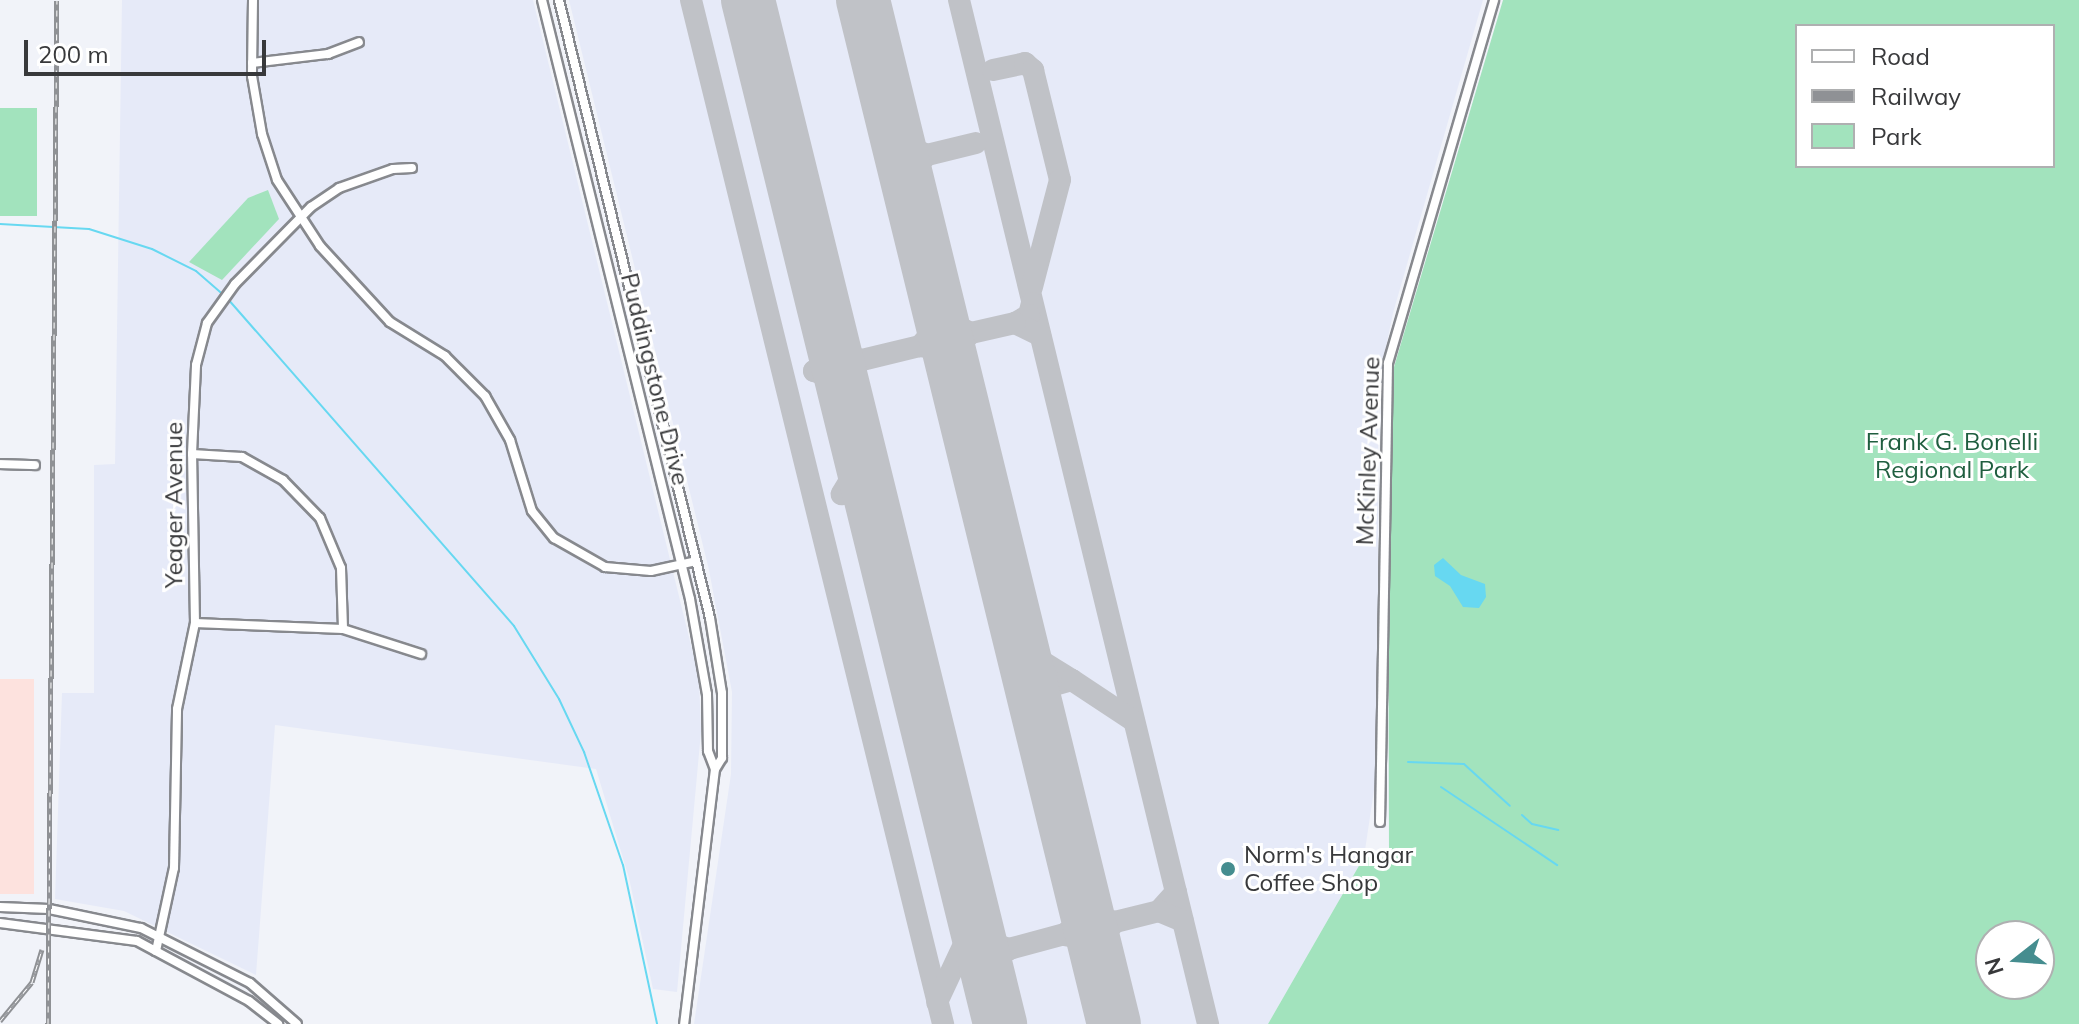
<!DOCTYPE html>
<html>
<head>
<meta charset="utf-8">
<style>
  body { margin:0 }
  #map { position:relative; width:2079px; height:1024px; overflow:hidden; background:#f1f3f9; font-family:Mulish,sans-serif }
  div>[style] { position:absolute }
  .commercial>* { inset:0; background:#fde2de; transform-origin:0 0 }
  .built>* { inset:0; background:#e6eaf8 }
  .green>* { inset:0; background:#a2e3bd; transform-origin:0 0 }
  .water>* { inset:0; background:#67d8f1 }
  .stream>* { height:2px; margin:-1px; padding:0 1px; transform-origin:1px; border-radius:1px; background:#67d8f1 }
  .taxiway>* { height:22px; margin:-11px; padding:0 11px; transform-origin:11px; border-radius:11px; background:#c0c2c7 }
  .runway>* { height:54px; margin:-27px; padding:0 27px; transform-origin:27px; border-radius:27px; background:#c0c2c7 }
  .roads { filter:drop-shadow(2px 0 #87898e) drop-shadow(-2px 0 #87898e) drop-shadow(0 2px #87898e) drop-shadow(0 -2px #87898e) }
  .minor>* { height:8px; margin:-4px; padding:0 4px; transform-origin:4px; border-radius:4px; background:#fff }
  .rail>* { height:5px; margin-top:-2.5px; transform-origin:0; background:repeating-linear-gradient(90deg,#fff 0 6px,#8f9195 0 12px); box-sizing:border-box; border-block:2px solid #8f9195 }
  .dots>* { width:22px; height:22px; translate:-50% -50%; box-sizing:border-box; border:4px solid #fff; border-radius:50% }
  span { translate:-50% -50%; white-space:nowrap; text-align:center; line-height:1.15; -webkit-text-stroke:6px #fff; paint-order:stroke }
  .street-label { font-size:24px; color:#38393b }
  .park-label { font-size:24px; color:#1f5e3f }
  .poi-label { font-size:24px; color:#38393b }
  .left { translate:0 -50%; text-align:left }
  .legend { position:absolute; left:1795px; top:24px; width:260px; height:144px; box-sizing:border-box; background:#fff; border:2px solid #afb0b1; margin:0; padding:10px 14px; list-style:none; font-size:24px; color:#38393b }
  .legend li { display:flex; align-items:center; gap:16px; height:40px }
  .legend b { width:40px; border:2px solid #afb0b1 }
  .north { position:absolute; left:1975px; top:920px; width:80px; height:80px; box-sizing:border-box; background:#fff; border:2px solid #afb0b1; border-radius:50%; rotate:253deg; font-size:22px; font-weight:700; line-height:32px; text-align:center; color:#38393b }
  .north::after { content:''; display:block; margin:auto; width:28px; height:36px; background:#458d8f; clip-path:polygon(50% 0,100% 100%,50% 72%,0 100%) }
  .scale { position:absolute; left:24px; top:40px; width:242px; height:36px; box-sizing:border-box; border:4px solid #38393b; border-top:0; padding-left:10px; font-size:24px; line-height:28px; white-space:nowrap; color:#38393b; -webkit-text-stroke:6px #fff; paint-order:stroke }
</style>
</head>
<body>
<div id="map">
  <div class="commercial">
    <div style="left:34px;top:679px;width:215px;height:34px;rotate:90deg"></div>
  </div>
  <div class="built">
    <div style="clip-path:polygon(122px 0,533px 0,699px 678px,701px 732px,677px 992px,653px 989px,629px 878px,596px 769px,275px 725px,256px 975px,124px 911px,55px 899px,62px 693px,94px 693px,94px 465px,115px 464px)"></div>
    <div style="clip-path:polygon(569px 0,1483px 0,1393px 313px,1378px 386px,1378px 763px,1364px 857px,1268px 1024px,694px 1024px,731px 774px,732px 692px,709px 570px)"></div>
  </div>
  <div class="green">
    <div style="clip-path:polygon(evenodd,1503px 0,2079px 0,2079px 1024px,1268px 1024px,1364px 857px,1389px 858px,1388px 427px,1394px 367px,1503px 0,1797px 26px,2053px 26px,2053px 166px,1797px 166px,1797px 26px,1503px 0,1991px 936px,2039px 936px,2039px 984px,1991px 984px,1991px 936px)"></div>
    <div style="left:0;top:108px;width:37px;height:108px"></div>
    <div style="clip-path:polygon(268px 190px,279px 219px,222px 280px,189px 262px,248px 198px)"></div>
  </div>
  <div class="water">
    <div style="clip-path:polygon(1443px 558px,1461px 575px,1485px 584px,1486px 597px,1479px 608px,1463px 607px,1450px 586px,1435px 576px,1434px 565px)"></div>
  </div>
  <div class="stream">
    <div style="left:0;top:224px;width:89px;rotate:3.2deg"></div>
    <div style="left:89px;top:229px;width:66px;rotate:17.6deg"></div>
    <div style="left:152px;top:249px;width:49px;rotate:26.6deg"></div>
    <div style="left:196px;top:271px;width:35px;rotate:41deg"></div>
    <div style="left:227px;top:298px;width:436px;rotate:48.8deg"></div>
    <div style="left:514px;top:626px;width:86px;rotate:58.3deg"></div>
    <div style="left:559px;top:699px;width:59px;rotate:64.7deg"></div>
    <div style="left:584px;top:752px;width:120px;rotate:71deg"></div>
    <div style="left:623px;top:865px;width:163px;rotate:77.9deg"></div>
    <div style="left:1408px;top:762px;width:56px;rotate:2deg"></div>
    <div style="left:1464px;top:764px;width:62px;rotate:42.4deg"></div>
    <div style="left:1441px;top:787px;width:140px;rotate:33.9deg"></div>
    <div style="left:1522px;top:815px;width:13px;rotate:42deg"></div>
    <div style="left:1532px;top:824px;width:27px;rotate:13deg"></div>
  </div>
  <div class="taxiway">
    <div style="left:691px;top:0;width:1055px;rotate:76.17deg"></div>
    <div style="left:959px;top:0;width:1054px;rotate:76.33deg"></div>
    <div style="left:993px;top:70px;width:33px;rotate:-12deg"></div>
    <div style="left:1025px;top:63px;width:11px;rotate:41deg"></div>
    <div style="left:1033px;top:70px;width:113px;rotate:76.2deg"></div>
    <div style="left:1060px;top:180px;width:111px;rotate:104.7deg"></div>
    <div style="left:898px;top:143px;width:31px;rotate:22deg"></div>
    <div style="left:927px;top:155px;width:21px;rotate:135deg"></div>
    <div style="left:912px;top:170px;width:16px;rotate:105deg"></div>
    <div style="left:927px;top:155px;width:50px;rotate:-13.8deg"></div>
    <div style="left:1032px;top:303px;width:12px;rotate:104deg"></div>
    <div style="left:1029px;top:315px;width:16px;rotate:150deg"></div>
    <div style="left:1015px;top:323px;width:28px;rotate:26deg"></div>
    <div style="left:940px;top:318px;width:34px;rotate:26deg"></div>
    <div style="left:971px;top:333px;width:19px;rotate:137deg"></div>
    <div style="left:957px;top:346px;width:19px;rotate:108deg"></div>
    <div style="left:941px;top:322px;width:32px;rotate:131deg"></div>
    <div style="left:920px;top:346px;width:14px;rotate:8deg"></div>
    <div style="left:934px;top:348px;width:20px;rotate:37deg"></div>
    <div style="left:971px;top:333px;width:45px;rotate:-12.8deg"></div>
    <div style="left:832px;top:342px;width:16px;rotate:47deg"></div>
    <div style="left:843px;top:354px;width:20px;rotate:18deg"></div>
    <div style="left:862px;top:360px;width:18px;rotate:139deg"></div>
    <div style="left:848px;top:372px;width:19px;rotate:102deg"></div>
    <div style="left:832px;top:342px;width:21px;rotate:107deg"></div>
    <div style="left:826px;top:362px;width:15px;rotate:143deg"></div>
    <div style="left:814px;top:371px;width:20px;rotate:20deg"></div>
    <div style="left:833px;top:378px;width:17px;rotate:50deg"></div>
    <div style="left:862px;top:360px;width:60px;rotate:-13.6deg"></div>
    <div style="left:858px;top:447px;width:25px;rotate:97deg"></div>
    <div style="left:855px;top:472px;width:26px;rotate:121deg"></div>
    <div style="left:842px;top:494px;width:19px;rotate:-12deg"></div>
    <div style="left:861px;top:490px;width:15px;rotate:48deg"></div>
    <div style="left:1017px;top:632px;width:26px;rotate:59deg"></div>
    <div style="left:1030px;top:654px;width:49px;rotate:31.8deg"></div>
    <div style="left:1072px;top:680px;width:29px;rotate:164deg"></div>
    <div style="left:1044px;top:688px;width:25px;rotate:106deg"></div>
    <div style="left:1072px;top:680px;width:74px;rotate:33.5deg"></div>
    <div style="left:1176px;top:892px;width:25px;rotate:132deg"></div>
    <div style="left:1159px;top:911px;width:26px;rotate:23deg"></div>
    <div style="left:1084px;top:902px;width:19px;rotate:99deg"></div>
    <div style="left:1081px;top:921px;width:22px;rotate:141deg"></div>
    <div style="left:1064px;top:935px;width:17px;rotate:10deg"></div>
    <div style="left:1081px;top:938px;width:26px;rotate:50deg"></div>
    <div style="left:1084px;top:902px;width:21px;rotate:49deg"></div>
    <div style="left:1098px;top:918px;width:17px;rotate:13deg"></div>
    <div style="left:1115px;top:922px;width:22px;rotate:133deg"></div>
    <div style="left:1100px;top:938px;width:20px;rotate:96deg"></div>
    <div style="left:974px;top:917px;width:25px;rotate:67deg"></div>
    <div style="left:984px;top:940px;width:27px;rotate:20deg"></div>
    <div style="left:1009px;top:949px;width:16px;rotate:145deg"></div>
    <div style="left:996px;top:958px;width:27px;rotate:103deg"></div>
    <div style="left:1115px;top:922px;width:45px;rotate:-14deg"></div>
    <div style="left:1009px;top:949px;width:58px;rotate:-15deg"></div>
    <div style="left:937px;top:1002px;width:89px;rotate:-64.9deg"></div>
  </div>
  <div class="runway">
    <div style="left:748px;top:0;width:1055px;rotate:76.17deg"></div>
    <div style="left:863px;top:0;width:1054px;rotate:76.23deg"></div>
  </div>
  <div class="roads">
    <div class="minor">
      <div style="left:253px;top:0;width:76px;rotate:90.8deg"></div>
      <div style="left:252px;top:76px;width:59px;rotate:80.2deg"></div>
      <div style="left:262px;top:134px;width:48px;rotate:71.9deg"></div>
      <div style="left:277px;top:180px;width:79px;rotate:56.9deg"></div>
      <div style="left:320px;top:246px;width:103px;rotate:47.4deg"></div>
      <div style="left:390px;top:322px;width:65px;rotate:31.7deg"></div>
      <div style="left:445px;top:356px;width:57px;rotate:45deg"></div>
      <div style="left:485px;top:396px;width:51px;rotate:60.4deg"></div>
      <div style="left:510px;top:440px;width:74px;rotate:72.8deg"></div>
      <div style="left:532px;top:511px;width:35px;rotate:51deg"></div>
      <div style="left:554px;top:538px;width:59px;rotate:29.6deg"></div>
      <div style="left:605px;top:567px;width:46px;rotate:5deg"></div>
      <div style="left:651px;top:571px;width:46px;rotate:-12.5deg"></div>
      <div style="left:542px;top:0;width:617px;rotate:76.12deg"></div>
      <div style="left:690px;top:599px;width:97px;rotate:79.9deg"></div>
      <div style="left:707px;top:694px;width:57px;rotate:89deg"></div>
      <div style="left:708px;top:751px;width:19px;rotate:69deg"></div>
      <div style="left:559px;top:0;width:636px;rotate:76.27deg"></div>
      <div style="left:710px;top:618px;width:76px;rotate:80.9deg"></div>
      <div style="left:722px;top:693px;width:65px;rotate:90deg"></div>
      <div style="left:722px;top:758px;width:13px;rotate:122deg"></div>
      <div style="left:715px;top:769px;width:257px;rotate:96.9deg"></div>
      <div style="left:252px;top:63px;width:77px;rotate:-6.8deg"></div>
      <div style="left:328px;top:54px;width:33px;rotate:-21deg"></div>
      <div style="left:192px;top:454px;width:50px;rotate:3.4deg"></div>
      <div style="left:242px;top:457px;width:47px;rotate:29.3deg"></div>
      <div style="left:283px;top:480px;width:53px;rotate:45.8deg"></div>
      <div style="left:320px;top:518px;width:54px;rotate:67.2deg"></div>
      <div style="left:341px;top:568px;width:61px;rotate:88.1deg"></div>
      <div style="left:0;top:464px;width:35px;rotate:2deg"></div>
      <div style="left:195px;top:623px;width:148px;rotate:2.3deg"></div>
      <div style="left:343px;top:629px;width:82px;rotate:17.8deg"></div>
      <div style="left:1380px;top:822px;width:459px;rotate:-89deg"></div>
      <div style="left:1388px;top:363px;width:378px;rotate:-73.7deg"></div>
      <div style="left:0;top:907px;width:49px;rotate:2.3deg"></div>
      <div style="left:49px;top:909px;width:94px;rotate:11.7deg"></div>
      <div style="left:141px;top:928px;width:122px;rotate:26.8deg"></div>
      <div style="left:250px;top:983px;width:62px;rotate:41.1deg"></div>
      <div style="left:0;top:923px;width:138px;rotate:7.5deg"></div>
      <div style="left:137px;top:941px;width:127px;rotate:28.2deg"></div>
      <div style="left:249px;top:1001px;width:37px;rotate:38deg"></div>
      <div style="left:156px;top:951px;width:85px;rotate:-77.8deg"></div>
      <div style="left:174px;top:868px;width:159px;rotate:-88.9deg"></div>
      <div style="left:177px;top:709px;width:88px;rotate:-78.2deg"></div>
      <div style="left:195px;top:623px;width:169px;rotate:-91deg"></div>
      <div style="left:192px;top:454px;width:89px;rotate:-87.4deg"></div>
      <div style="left:196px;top:365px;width:43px;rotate:-75.3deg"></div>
      <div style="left:207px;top:323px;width:48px;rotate:-54.3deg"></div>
      <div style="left:235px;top:284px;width:108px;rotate:-45.4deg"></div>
      <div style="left:311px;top:207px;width:34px;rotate:-34deg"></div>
      <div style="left:339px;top:188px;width:57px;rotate:-19.4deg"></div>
      <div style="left:393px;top:169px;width:19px;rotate:-3deg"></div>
    </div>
  </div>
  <div class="rail">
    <div style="left:0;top:1021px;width:50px;rotate:-50.6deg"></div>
    <div style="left:32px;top:982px;width:34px;rotate:-73deg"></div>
    <div style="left:48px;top:1024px;width:1024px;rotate:-89.5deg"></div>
  </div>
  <div class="dots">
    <div style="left:1228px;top:869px;background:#458d8f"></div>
  </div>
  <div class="street-label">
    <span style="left:655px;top:379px;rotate:76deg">Puddingstone Drive</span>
    <span style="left:1368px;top:451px;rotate:-88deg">McKinley Avenue</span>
    <span style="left:174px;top:505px;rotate:-90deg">Yeager Avenue</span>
  </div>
  <div class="park-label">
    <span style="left:1952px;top:456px">Frank G. Bonelli<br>Regional Park</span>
  </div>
  <div class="poi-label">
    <span class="left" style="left:1244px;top:869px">Norm's Hangar<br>Coffee Shop</span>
  </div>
  <ul class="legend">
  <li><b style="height:10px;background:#fff"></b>Road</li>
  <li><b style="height:10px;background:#8f9195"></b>Railway</li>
  <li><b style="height:22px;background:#a2e3bd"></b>Park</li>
  </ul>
  <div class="north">N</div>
  <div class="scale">200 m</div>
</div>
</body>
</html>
